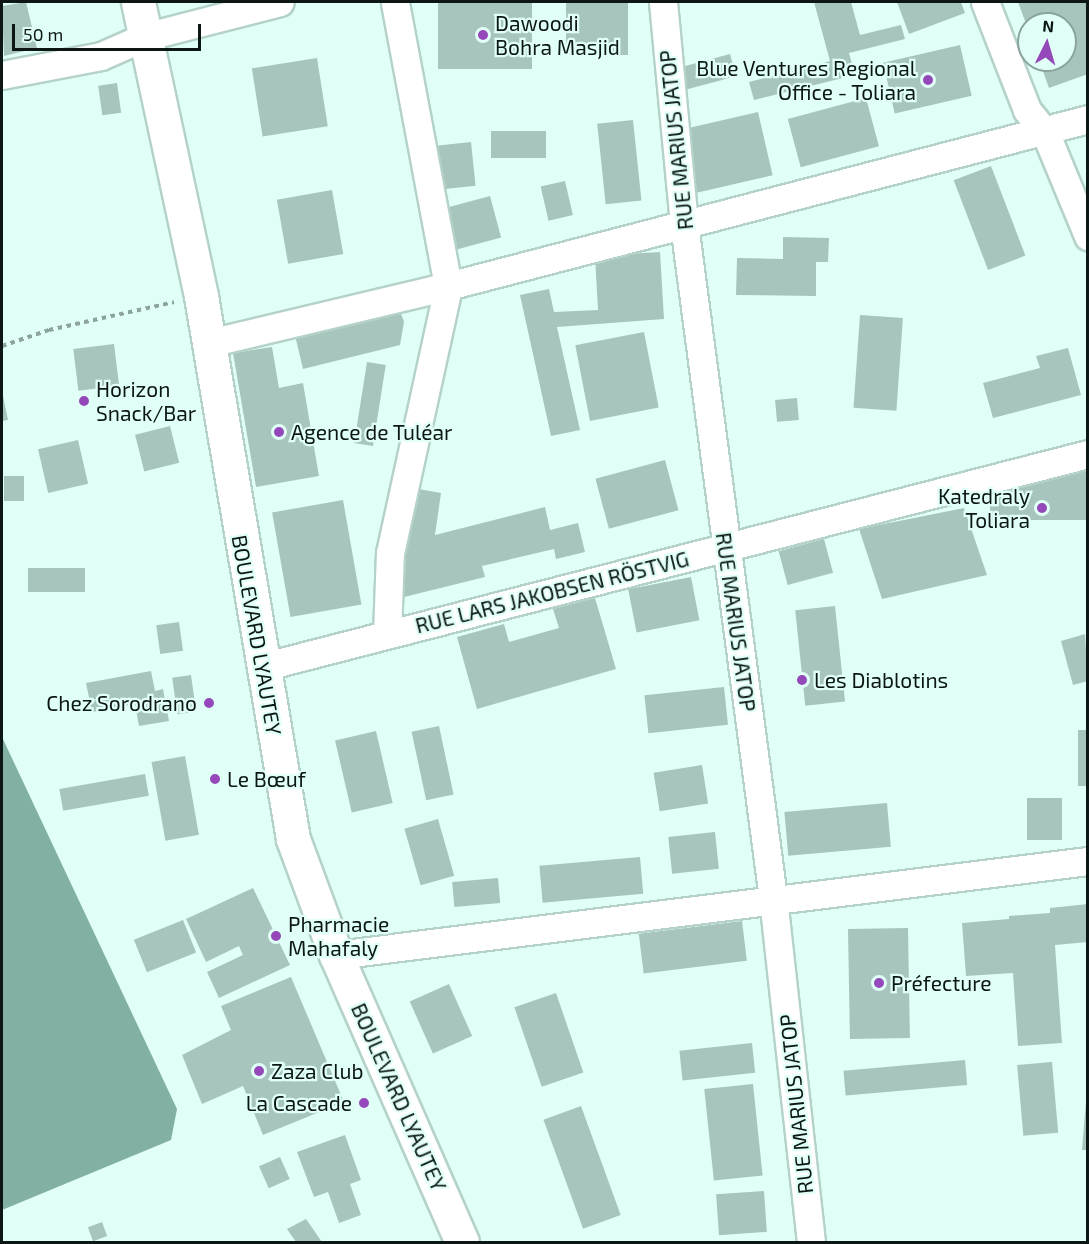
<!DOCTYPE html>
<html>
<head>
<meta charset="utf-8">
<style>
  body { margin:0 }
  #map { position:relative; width:1089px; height:1244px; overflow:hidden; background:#e0fff7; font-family:"Exo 2",sans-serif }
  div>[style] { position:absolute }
  .water>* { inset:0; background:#83b0a4 }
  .building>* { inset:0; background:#a8c5bd; transform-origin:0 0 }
  .path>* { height:4px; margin-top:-2px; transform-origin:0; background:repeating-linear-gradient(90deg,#8ca39e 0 4.5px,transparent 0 9px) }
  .roads { filter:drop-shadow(2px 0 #b4d2c9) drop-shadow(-2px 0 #b4d2c9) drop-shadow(0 2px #b4d2c9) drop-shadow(0 -2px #b4d2c9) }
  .minor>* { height:27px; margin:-13.5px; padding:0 13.5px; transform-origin:13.5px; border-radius:13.5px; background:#fff }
  .tertiary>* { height:33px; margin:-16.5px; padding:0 16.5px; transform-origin:16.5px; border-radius:16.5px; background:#fff }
  .dots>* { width:16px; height:16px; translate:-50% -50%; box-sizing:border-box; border:3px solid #e0fff7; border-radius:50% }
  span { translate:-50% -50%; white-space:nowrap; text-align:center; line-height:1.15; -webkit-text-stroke:4.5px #e0fff7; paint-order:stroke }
  .poi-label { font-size:21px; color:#0c1715 }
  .left { translate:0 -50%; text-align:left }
  .right { translate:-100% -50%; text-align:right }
  .street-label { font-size:21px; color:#0c1715 }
  .frame { position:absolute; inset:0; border:3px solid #0c1715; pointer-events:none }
  .north { position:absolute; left:1017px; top:12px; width:60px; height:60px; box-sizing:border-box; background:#e0fff7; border:2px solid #8ba29d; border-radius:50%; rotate:5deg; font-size:16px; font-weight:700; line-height:24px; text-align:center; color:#0c1715 }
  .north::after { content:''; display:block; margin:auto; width:21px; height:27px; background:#9548ba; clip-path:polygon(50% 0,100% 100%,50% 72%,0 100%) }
  .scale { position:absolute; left:12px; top:24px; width:189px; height:27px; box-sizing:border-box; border:3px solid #0c1715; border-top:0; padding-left:8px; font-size:18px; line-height:21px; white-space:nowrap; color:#0c1715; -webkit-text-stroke:4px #e0fff7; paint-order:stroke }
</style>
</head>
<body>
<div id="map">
  <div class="water">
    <div style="clip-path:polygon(2px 737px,177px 1109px,171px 1140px,2px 1210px)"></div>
  </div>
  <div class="building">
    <div style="clip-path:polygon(26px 2px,37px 48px,4px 56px,2px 6px)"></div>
    <div style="left:438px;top:2px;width:94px;height:67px"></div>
    <div style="left:566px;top:2px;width:62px;height:53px"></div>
    <div style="clip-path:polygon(814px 2px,851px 2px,860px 35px,901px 25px,905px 39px,849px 53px,855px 75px,754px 100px,749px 82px,830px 61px)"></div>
    <div style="clip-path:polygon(897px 2px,961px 2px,965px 13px,909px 34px)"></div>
    <div style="clip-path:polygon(1018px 2px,1088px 2px,1088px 74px,1049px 88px,1039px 60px,1065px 60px,1065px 24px,1029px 24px,1029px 32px)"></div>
    <div style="left:960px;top:45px;width:52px;height:79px;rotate:77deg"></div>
    <div style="left:730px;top:54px;width:23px;height:61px;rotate:75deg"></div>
    <div style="left:317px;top:58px;width:69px;height:66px;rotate:81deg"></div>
    <div style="left:117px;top:83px;width:30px;height:19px;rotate:82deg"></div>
    <div style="left:866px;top:98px;width:50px;height:81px;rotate:75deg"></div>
    <div style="left:758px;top:112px;width:65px;height:79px;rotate:77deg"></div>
    <div style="left:633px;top:120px;width:81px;height:36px;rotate:84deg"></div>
    <div style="left:491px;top:131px;width:55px;height:27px"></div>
    <div style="left:471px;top:142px;width:44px;height:42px;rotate:84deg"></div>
    <div style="left:991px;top:166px;width:96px;height:40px;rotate:69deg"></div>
    <div style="left:565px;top:181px;width:35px;height:25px;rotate:77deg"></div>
    <div style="left:332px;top:190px;width:65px;height:56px;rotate:80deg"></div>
    <div style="left:490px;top:196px;width:43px;height:51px;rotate:75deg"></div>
    <div style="clip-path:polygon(783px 237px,829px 238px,828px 262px,816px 262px,816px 296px,736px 295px,737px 258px,783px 259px)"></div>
    <div style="clip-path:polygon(660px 252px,664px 319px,557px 327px,580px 430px,551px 436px,520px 295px,549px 289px,554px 312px,598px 310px,595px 256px)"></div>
    <div style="clip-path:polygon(400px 311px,404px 322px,400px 345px,303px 369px,294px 331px)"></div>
    <div style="left:860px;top:315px;width:43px;height:93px;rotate:4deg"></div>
    <div style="left:644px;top:332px;width:77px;height:70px;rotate:79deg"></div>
    <div style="left:114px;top:344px;width:42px;height:41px;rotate:83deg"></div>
    <div style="clip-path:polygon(272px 347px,279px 388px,303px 383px,319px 476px,256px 487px,233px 353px)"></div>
    <div style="clip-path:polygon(1068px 348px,1081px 395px,993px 418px,983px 383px,1040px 368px,1036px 356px)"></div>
    <div style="left:367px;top:362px;width:19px;height:82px;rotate:9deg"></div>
    <div style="clip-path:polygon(2px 391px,8px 420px,2px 421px)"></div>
    <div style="left:797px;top:398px;width:22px;height:22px;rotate:85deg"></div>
    <div style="left:170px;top:426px;width:38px;height:36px;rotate:76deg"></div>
    <div style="left:78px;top:440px;width:45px;height:41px;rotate:77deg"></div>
    <div style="left:665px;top:460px;width:52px;height:72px;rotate:75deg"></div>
    <div style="left:1088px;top:472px;width:48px;height:98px;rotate:90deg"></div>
    <div style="left:4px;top:476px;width:20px;height:25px"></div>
    <div style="clip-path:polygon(407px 487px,441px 493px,435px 535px,545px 507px,550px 530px,578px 523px,585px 552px,556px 559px,554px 549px,482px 566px,485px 577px,396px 599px)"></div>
    <div style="left:343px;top:500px;width:106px;height:72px;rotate:80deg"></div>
    <div style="clip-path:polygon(964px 508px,987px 575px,882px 599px,859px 529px)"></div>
    <div style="left:824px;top:539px;width:35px;height:47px;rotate:75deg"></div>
    <div style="left:28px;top:568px;width:57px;height:24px"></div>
    <div style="left:691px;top:577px;width:44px;height:64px;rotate:79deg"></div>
    <div style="clip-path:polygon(595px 598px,616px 669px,477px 709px,457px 637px,504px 624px,509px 642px,559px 628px,553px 609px)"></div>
    <div style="left:835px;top:606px;width:96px;height:40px;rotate:84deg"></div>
    <div style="left:179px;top:622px;width:29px;height:23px;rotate:82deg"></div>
    <div style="clip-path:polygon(1085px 634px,1088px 681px,1073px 685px,1061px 641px)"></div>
    <div style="clip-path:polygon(151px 671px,155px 691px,163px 689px,169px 721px,139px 726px,135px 704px,92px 712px,86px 683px)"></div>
    <div style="left:191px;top:675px;width:37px;height:19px;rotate:82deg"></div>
    <div style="left:724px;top:687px;width:38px;height:80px;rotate:84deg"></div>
    <div style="left:439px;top:726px;width:70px;height:28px;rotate:78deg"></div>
    <div style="left:1078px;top:730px;width:10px;height:56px"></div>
    <div style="left:376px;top:731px;width:74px;height:42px;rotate:77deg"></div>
    <div style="left:185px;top:756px;width:80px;height:34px;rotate:80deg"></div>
    <div style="left:702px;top:765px;width:39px;height:49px;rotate:81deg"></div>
    <div style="left:145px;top:774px;width:22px;height:87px;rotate:80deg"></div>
    <div style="left:1027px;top:798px;width:35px;height:42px"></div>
    <div style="left:887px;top:803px;width:44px;height:103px;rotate:85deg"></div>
    <div style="left:438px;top:819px;width:59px;height:35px;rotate:74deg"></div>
    <div style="left:715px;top:832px;width:37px;height:47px;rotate:84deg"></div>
    <div style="left:640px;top:857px;width:37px;height:101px;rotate:85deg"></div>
    <div style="left:498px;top:878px;width:25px;height:46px;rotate:85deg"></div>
    <div style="clip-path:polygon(253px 888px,290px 965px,219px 998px,207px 972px,243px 955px,239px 946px,206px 962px,186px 919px)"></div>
    <div style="clip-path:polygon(1088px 904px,1088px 942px,1055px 945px,1062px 1043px,1018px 1046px,1013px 973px,966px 976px,962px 923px,1009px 919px,1009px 916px,1050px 913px,1050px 908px)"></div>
    <div style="left:183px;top:920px;width:35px;height:53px;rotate:68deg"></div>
    <div style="left:742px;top:921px;width:40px;height:104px;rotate:83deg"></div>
    <div style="left:908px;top:928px;width:110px;height:60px;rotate:89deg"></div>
    <div style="clip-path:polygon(291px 977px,344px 1102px,263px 1135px,243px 1086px,202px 1104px,182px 1055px,231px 1030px,221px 1006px)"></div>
    <div style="left:449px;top:984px;width:57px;height:43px;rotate:66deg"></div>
    <div style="left:556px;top:993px;width:84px;height:44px;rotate:71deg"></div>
    <div style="left:752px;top:1043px;width:30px;height:73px;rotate:84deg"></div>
    <div style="left:965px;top:1060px;width:25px;height:122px;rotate:85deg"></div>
    <div style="left:1052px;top:1062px;width:71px;height:35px;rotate:85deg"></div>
    <div style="left:753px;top:1084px;width:92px;height:49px;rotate:84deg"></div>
    <div style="clip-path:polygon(1086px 1101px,1088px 1101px,1088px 1150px,1082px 1150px)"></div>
    <div style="left:581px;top:1106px;width:116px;height:40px;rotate:70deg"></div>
    <div style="clip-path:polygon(345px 1135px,361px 1180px,350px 1184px,361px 1215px,339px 1223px,328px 1192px,314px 1197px,297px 1152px)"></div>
    <div style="left:280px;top:1157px;width:24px;height:23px;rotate:66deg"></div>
    <div style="left:764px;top:1191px;width:41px;height:48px;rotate:86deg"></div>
    <div style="clip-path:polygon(306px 1219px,322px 1242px,296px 1242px,287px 1229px)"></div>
    <div style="left:102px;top:1222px;width:15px;height:15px;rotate:70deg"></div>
  </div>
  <div class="path">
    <div style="left:2px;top:346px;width:50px;rotate:-18.8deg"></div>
    <div style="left:49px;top:330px;width:128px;rotate:-12.6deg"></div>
  </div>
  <div class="roads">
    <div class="minor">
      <div style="left:663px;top:2px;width:223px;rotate:84.6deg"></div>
      <div style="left:684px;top:224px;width:680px;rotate:82.48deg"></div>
      <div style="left:773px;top:898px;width:346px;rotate:83.7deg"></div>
      <div style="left:985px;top:2px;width:116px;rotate:68.7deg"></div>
      <div style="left:1027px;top:110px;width:28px;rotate:51deg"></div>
      <div style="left:1045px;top:132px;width:113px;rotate:67.5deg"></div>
      <div style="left:2px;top:75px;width:101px;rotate:-10.9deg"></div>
      <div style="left:101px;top:56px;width:47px;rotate:-23.8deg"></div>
      <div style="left:144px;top:37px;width:140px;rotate:-14.4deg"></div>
      <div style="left:209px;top:343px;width:246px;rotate:-13.4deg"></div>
      <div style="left:448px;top:286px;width:661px;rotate:-14.62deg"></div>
      <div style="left:387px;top:634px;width:81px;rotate:-87.9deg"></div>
      <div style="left:390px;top:553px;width:273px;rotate:-77.7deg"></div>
      <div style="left:448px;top:286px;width:289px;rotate:-100.6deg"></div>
      <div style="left:262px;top:667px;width:853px;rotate:-14.46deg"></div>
      <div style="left:336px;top:955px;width:758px;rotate:-7.13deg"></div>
    </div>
    <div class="tertiary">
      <div style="left:138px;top:2px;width:301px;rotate:77.9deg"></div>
      <div style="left:201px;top:296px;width:551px;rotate:80.38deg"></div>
      <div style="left:293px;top:839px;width:124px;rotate:69.7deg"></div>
      <div style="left:336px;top:955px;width:313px;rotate:66.3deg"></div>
    </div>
  </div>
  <div class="dots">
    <div style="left:483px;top:35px;background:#9548ba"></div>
    <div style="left:928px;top:80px;background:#9548ba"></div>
    <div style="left:84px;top:401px;background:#9548ba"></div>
    <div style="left:279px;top:432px;background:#9548ba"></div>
    <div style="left:1042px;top:508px;background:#9548ba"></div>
    <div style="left:802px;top:680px;background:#9548ba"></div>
    <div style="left:209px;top:703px;background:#9548ba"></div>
    <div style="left:215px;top:779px;background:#9548ba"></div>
    <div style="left:276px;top:936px;background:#9548ba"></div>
    <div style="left:879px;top:983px;background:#9548ba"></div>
    <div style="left:259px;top:1071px;background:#9548ba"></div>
    <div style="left:364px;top:1103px;background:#9548ba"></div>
  </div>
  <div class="poi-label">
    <span class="left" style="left:495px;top:35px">Dawoodi<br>Bohra Masjid</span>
    <span class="right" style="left:916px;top:80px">Blue Ventures Regional<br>Office - Toliara</span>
    <span class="left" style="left:96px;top:401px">Horizon<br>Snack/Bar</span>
    <span class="left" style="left:291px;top:432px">Agence de Tuléar</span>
    <span class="right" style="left:1030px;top:508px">Katedraly<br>Toliara</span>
    <span class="left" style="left:814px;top:680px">Les Diablotins</span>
    <span class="right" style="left:197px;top:703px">Chez Sorodrano</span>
    <span class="left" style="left:227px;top:779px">Le Bœuf</span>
    <span class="left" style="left:288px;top:936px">Pharmacie<br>Mahafaly</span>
    <span class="left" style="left:891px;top:983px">Préfecture</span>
    <span class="left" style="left:271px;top:1071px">Zaza Club</span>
    <span class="right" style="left:352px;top:1103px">La Cascade</span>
  </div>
  <div class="street-label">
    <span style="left:676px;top:140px;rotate:-96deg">RUE MARIUS JATOP</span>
    <span style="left:552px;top:592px;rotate:-14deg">RUE LARS JAKOBSEN RÖSTVIG</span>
    <span style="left:736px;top:622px;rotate:82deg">RUE MARIUS JATOP</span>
    <span style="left:257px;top:635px;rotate:80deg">BOULEVARD LYAUTEY</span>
    <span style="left:399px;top:1097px;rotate:66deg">BOULEVARD LYAUTEY</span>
    <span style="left:796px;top:1104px;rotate:-96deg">RUE MARIUS JATOP</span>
  </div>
  <div class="frame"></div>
  <div class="north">N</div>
  <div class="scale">50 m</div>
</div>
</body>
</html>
